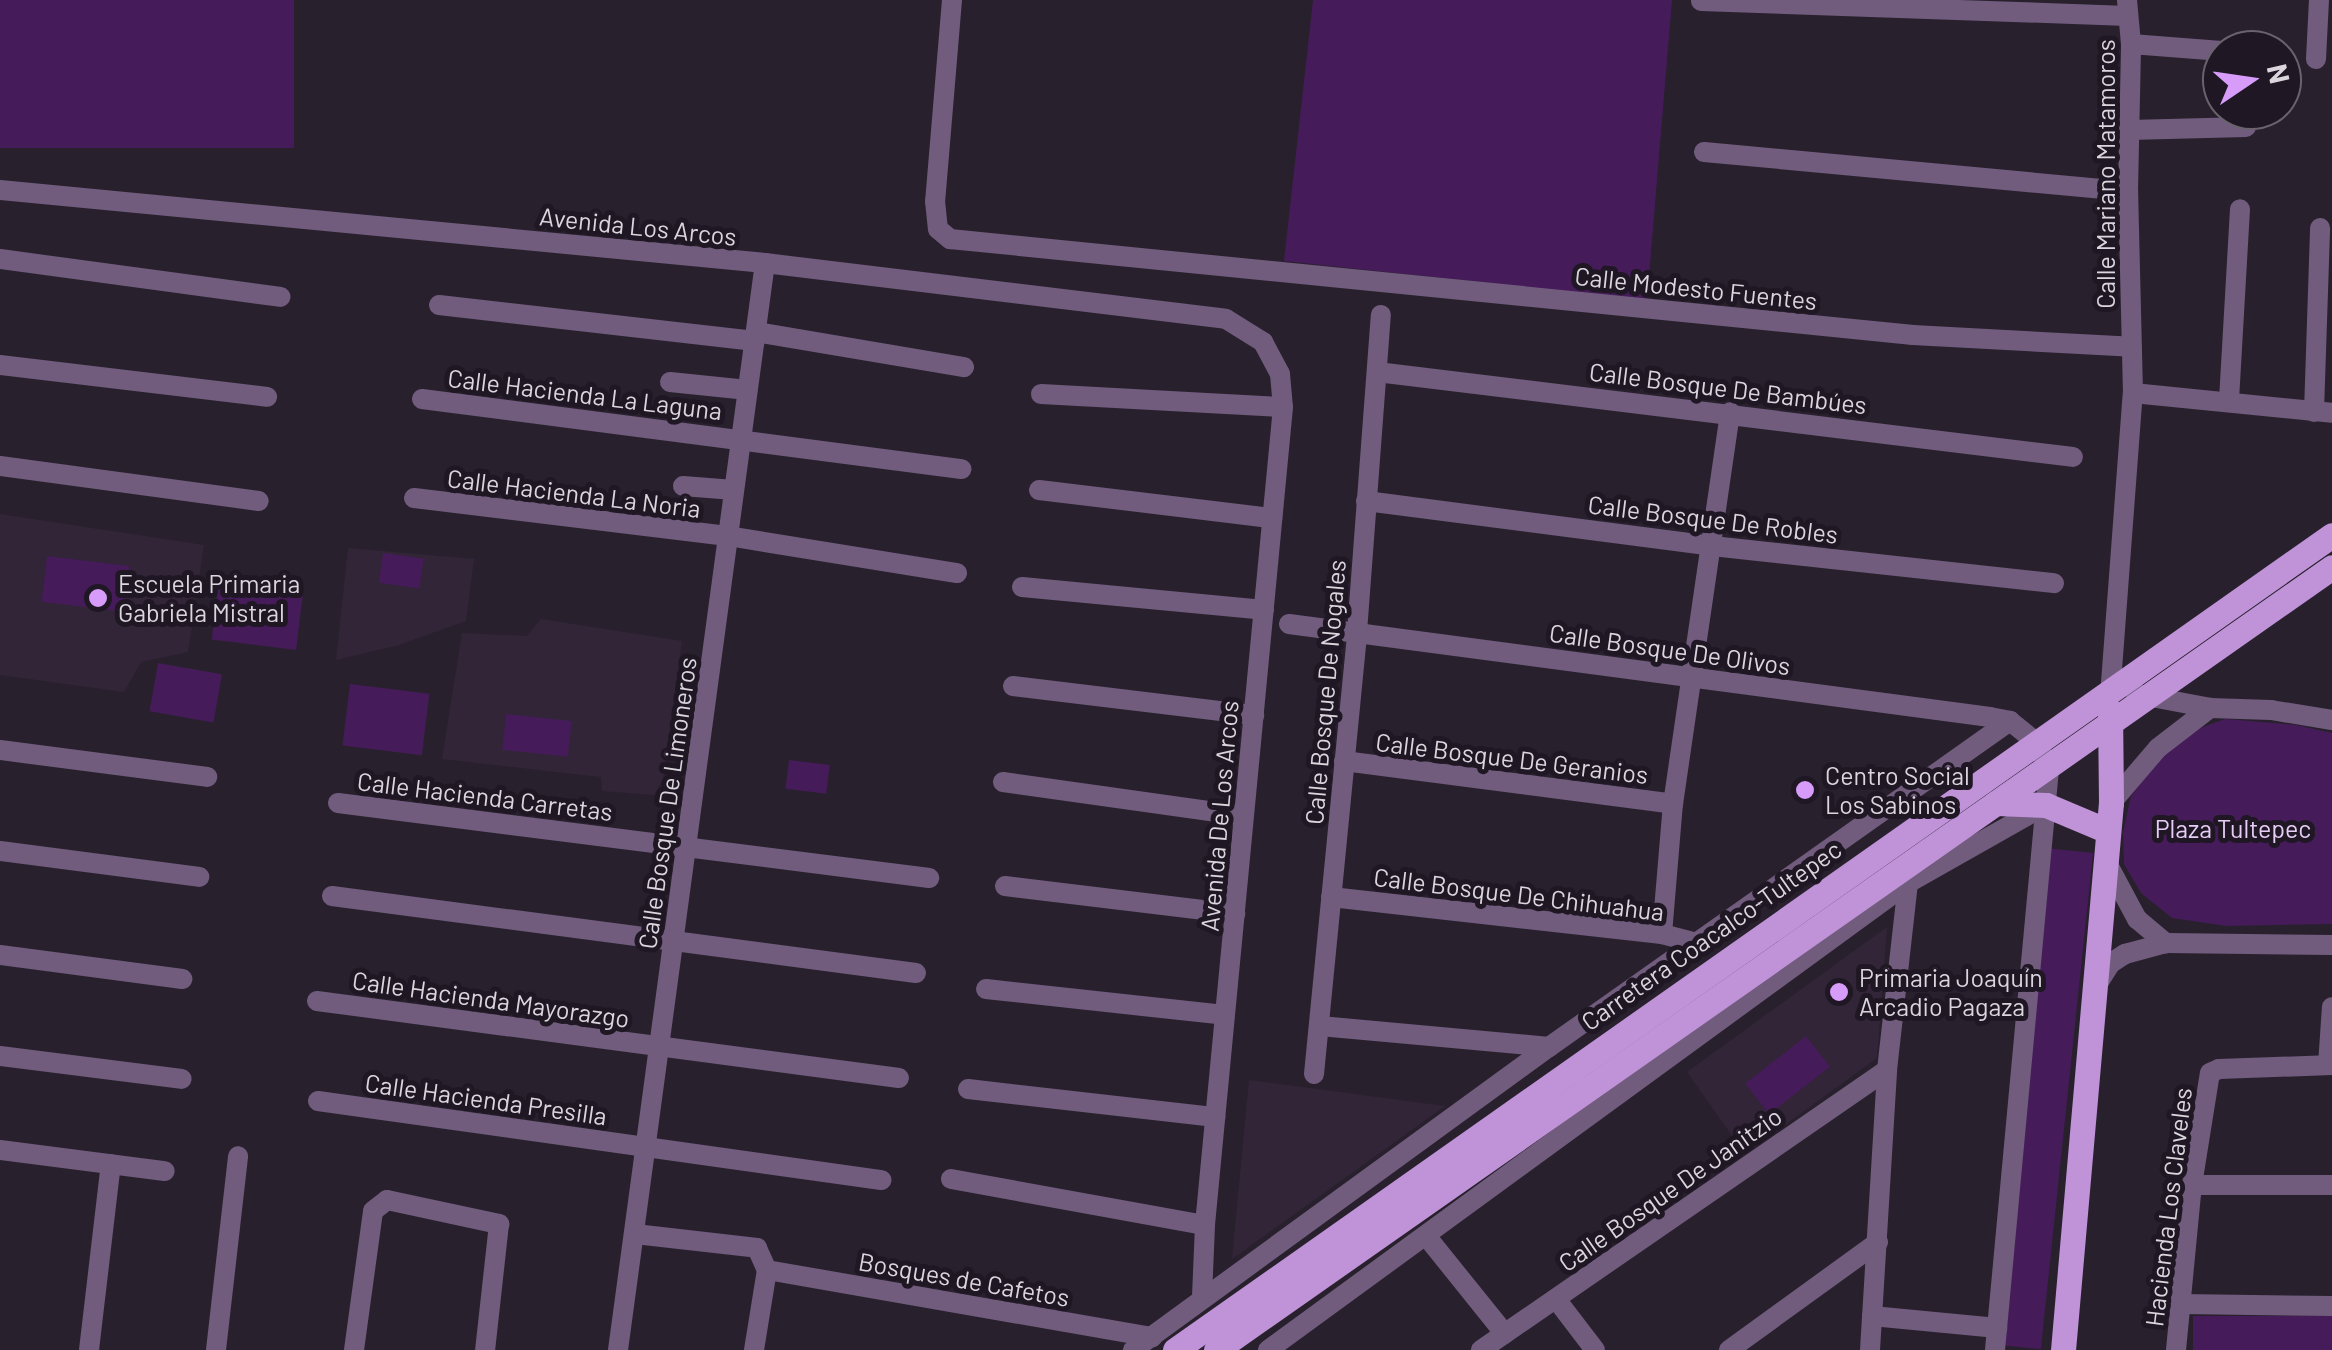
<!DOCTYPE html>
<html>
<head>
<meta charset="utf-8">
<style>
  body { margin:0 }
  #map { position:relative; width:2332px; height:1350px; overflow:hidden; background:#28212d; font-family:Barlow,sans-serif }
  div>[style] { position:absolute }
  .built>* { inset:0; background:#312537 }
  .green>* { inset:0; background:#451c59; transform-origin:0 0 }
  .minor>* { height:20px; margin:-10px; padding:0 10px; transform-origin:10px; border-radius:10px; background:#715c7e }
  .major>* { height:25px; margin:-12.5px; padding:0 12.5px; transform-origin:12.5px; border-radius:12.5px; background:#c093d9 }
  .dots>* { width:28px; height:28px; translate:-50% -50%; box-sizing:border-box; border:5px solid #1f1723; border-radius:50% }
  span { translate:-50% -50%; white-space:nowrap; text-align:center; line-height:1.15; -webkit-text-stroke:10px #1f1723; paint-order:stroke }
  .street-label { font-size:25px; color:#dbd6de }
  .poi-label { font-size:25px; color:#dbd6de }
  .left { translate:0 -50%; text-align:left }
  .park-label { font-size:25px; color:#e6ccf6 }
  .north { position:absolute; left:2202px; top:30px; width:100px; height:100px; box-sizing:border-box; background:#1f1723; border:2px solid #6a636e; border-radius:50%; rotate:77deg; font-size:28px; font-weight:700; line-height:40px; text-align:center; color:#dbd6de }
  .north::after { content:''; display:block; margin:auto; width:35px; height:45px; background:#d79bf9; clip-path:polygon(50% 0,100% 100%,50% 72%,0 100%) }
</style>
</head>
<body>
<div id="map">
  <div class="built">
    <div style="clip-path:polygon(0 514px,204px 545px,188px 652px,141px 662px,124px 692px,0 675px)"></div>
    <div style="clip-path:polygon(348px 548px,474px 559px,466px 621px,399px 645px,336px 660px)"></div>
    <div style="clip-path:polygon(541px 619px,682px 641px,663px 779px,654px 795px,602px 791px,601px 777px,442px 759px,462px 633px,527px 636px)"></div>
    <div style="clip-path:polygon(1887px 927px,1877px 1058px,1745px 1154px,1687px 1072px)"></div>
    <div style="clip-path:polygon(1249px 1080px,1445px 1106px,1232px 1259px)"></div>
  </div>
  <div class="green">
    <div style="left:0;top:0;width:294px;height:148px"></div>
    <div style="clip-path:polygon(1313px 0,1672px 0,1647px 300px,1284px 261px)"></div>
    <div style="left:383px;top:553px;width:41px;height:30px;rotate:8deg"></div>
    <div style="left:47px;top:556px;width:83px;height:46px;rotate:7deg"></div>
    <div style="left:219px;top:580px;width:85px;height:60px;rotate:7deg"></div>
    <div style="left:158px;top:663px;width:65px;height:49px;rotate:10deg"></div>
    <div style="left:350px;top:684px;width:80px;height:62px;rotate:7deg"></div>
    <div style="left:506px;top:714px;width:66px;height:36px;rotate:6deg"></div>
    <div style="clip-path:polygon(2225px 719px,2296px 725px,2332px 733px,2332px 924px,2226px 926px,2172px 918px,2141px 893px,2124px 864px,2123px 833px,2131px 796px,2160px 759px,2192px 731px)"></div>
    <div style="left:789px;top:760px;width:41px;height:29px;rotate:7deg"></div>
    <div style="left:2093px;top:853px;width:499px;height:43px;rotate:96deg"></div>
    <div style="left:1806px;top:1036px;width:39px;height:77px;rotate:52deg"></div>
    <div style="left:2193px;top:1316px;width:139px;height:34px"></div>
  </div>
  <div class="minor">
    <div style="left:952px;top:0;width:202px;rotate:94.8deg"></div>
    <div style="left:935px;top:201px;width:28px;rotate:84deg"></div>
    <div style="left:938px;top:229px;width:16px;rotate:40deg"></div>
    <div style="left:950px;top:239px;width:968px;rotate:5.69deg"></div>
    <div style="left:1913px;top:335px;width:219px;rotate:3.1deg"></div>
    <div style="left:1701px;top:1px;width:427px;rotate:2deg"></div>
    <div style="left:2131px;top:44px;width:91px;rotate:4.4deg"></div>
    <div style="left:2316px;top:59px;width:59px;rotate:-87.1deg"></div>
    <div style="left:2129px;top:130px;width:117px;rotate:-1.5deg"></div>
    <div style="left:1704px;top:152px;width:426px;rotate:5.3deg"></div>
    <div style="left:0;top:190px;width:768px;rotate:5.45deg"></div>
    <div style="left:765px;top:263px;width:464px;rotate:6.9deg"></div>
    <div style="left:1226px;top:319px;width:44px;rotate:31.9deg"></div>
    <div style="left:1263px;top:342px;width:36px;rotate:62deg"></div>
    <div style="left:1280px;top:374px;width:33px;rotate:85deg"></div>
    <div style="left:1283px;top:407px;width:822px;rotate:95.45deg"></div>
    <div style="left:1205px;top:1225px;width:73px;rotate:92.4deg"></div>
    <div style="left:0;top:259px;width:283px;rotate:7.7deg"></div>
    <div style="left:439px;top:305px;width:318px;rotate:6.5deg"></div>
    <div style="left:756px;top:332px;width:211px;rotate:9.6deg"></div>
    <div style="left:0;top:365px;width:269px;rotate:6.8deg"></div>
    <div style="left:1377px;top:372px;width:701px;rotate:6.96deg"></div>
    <div style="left:670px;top:382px;width:78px;rotate:5.9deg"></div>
    <div style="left:2133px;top:393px;width:200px;rotate:5.7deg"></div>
    <div style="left:1041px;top:394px;width:242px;rotate:3.1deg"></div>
    <div style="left:422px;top:399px;width:544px;rotate:7.4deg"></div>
    <div style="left:2229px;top:400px;width:191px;rotate:-86.7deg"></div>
    <div style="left:2314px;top:412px;width:184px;rotate:-88.1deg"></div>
    <div style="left:0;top:466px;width:261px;rotate:7.7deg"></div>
    <div style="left:683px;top:486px;width:51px;rotate:4.5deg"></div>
    <div style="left:1039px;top:490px;width:235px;rotate:6.9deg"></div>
    <div style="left:414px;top:498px;width:316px;rotate:6.9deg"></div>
    <div style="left:728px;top:536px;width:232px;rotate:9.2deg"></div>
    <div style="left:1366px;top:501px;width:349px;rotate:7.4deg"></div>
    <div style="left:1712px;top:546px;width:344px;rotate:6.2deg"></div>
    <div style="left:1022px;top:587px;width:243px;rotate:5.4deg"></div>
    <div style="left:1289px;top:624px;width:707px;rotate:7.56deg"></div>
    <div style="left:1990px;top:717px;width:20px;rotate:11deg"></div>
    <div style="left:2010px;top:721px;width:33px;rotate:39deg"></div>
    <div style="left:2036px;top:742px;width:30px;rotate:64deg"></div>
    <div style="left:2049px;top:769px;width:584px;rotate:95.31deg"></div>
    <div style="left:1013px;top:686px;width:243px;rotate:6.9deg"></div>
    <div style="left:2136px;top:694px;width:75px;rotate:10.7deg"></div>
    <div style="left:2210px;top:708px;width:61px;rotate:1.9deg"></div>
    <div style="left:2271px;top:710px;width:62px;rotate:9.3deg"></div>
    <div style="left:2110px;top:696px;width:304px;rotate:-85.7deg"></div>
    <div style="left:2133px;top:393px;width:202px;rotate:-91.4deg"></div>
    <div style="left:2128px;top:191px;width:147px;rotate:-88.8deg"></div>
    <div style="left:2131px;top:44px;width:44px;rotate:-95.2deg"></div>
    <div style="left:0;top:750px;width:209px;rotate:7.4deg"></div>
    <div style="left:1344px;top:761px;width:332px;rotate:7.4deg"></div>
    <div style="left:1003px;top:782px;width:243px;rotate:8deg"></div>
    <div style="left:338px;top:803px;width:596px;rotate:7.23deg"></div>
    <div style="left:2111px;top:803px;width:72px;rotate:-49.5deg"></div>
    <div style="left:2158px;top:748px;width:66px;rotate:-37.6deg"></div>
    <div style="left:0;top:851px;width:201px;rotate:7.4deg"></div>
    <div style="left:2107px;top:863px;width:64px;rotate:61.8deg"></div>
    <div style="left:2137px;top:919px;width:38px;rotate:40deg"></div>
    <div style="left:2166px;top:943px;width:166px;rotate:0.7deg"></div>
    <div style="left:1005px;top:886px;width:232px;rotate:6.9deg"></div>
    <div style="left:332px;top:896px;width:589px;rotate:7.51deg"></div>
    <div style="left:1331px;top:897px;width:333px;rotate:6.4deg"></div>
    <div style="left:1662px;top:934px;width:40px;rotate:14.4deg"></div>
    <div style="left:1662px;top:934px;width:130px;rotate:-85.2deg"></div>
    <div style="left:1673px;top:804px;width:396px;rotate:-81.7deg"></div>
    <div style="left:0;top:955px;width:184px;rotate:7.5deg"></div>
    <div style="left:2097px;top:985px;width:26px;rotate:-58deg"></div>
    <div style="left:2111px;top:963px;width:17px;rotate:-33deg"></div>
    <div style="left:2125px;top:954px;width:42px;rotate:-15deg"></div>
    <div style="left:986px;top:989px;width:240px;rotate:6.2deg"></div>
    <div style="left:317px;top:1001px;width:587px;rotate:7.54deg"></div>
    <div style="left:1320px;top:1026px;width:230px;rotate:5.2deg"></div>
    <div style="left:0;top:1056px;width:183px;rotate:7.2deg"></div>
    <div style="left:2328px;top:1065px;width:58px;rotate:-86.1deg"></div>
    <div style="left:1314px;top:1074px;width:444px;rotate:-84.4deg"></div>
    <div style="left:1357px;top:632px;width:318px;rotate:-85.7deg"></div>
    <div style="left:968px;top:1089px;width:249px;rotate:6.5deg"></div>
    <div style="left:318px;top:1101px;width:569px;rotate:7.99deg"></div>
    <div style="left:0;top:1150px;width:166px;rotate:7.3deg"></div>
    <div style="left:951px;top:1179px;width:258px;rotate:10.3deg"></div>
    <div style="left:2192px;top:1185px;width:140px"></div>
    <div style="left:635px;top:1234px;width:123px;rotate:6.5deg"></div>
    <div style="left:757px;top:1248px;width:24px;rotate:66deg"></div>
    <div style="left:1427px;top:1237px;width:124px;rotate:51.2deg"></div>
    <div style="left:767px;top:1270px;width:391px;rotate:9.9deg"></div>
    <div style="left:1556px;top:1299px;width:64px;rotate:52.6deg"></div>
    <div style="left:2180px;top:1304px;width:152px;rotate:0.8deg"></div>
    <div style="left:1872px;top:1316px;width:126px;rotate:5.5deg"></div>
    <div style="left:89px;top:1350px;width:187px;rotate:-83.3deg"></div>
    <div style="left:216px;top:1350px;width:195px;rotate:-83.5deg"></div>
    <div style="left:354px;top:1350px;width:140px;rotate:-82.2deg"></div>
    <div style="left:373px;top:1211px;width:18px;rotate:-38deg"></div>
    <div style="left:387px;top:1200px;width:115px;rotate:12.1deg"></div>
    <div style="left:499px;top:1224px;width:127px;rotate:96.3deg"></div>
    <div style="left:618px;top:1350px;width:1097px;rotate:-82.3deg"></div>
    <div style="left:754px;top:1350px;width:81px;rotate:-80.8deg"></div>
    <div style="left:1133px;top:1350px;width:515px;rotate:-36.07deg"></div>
    <div style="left:1549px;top:1047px;width:565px;rotate:-35.27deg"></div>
    <div style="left:1268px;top:1350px;width:792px;rotate:-36.12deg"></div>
    <div style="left:1908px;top:883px;width:159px;rotate:-29.5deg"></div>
    <div style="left:1481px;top:1350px;width:493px;rotate:-34.6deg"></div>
    <div style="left:1729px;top:1350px;width:184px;rotate:-35.9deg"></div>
    <div style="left:1870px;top:1350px;width:281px;rotate:-86.5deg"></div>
    <div style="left:1887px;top:1070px;width:188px;rotate:-83.6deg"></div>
    <div style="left:2176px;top:1350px;width:166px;rotate:-84.5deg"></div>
    <div style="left:2192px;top:1185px;width:113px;rotate:-80.9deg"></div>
    <div style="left:2210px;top:1073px;width:10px;rotate:-24deg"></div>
    <div style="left:2219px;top:1069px;width:113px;rotate:-2deg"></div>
  </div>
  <div class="major">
    <div style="left:1996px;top:803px;width:50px;rotate:2.3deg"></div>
    <div style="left:2046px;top:805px;width:67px;rotate:22.8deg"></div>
    <div style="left:1175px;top:1350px;width:1415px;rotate:-35.16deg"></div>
    <div style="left:1216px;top:1350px;width:1363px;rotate:-35.05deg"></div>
    <div style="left:2063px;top:1350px;width:549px;rotate:-84.99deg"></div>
    <div style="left:2111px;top:803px;width:92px;rotate:-90.6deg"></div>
  </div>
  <div class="dots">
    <div style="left:98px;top:598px;background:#d79bf9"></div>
    <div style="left:1805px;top:790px;background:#d79bf9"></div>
    <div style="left:1839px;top:992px;background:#d79bf9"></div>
  </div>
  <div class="street-label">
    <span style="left:2105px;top:174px;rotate:-90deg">Calle Mariano Matamoros</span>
    <span style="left:638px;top:226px;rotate:6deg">Avenida Los Arcos</span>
    <span style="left:1696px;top:288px;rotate:6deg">Calle Modesto Fuentes</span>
    <span style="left:1728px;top:388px;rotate:7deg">Calle Bosque De Bambúes</span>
    <span style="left:585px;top:394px;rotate:7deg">Calle Hacienda La Laguna</span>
    <span style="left:574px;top:493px;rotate:7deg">Calle Hacienda La Noria</span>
    <span style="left:1713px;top:519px;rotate:7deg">Calle Bosque De Robles</span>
    <span style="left:1670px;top:649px;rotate:8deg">Calle Bosque De Olivos</span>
    <span style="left:1325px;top:692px;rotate:-85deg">Calle Bosque De Nogales</span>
    <span style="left:1512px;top:758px;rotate:7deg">Calle Bosque De Geranios</span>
    <span style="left:485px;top:796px;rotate:7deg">Calle Hacienda Carretas</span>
    <span style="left:667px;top:803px;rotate:-82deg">Calle Bosque De Limoneros</span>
    <span style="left:1219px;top:816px;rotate:-85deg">Avenida De Los Arcos</span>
    <span style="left:1519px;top:894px;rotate:7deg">Calle Bosque De Chihuahua</span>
    <span style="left:1711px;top:935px;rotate:-35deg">Carretera Coacalco-Tultepec</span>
    <span style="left:491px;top:999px;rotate:8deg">Calle Hacienda Mayorazgo</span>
    <span style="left:486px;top:1099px;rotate:8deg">Calle Hacienda Presilla</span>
    <span style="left:1670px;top:1189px;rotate:-35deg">Calle Bosque De Janitzio</span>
    <span style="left:2168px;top:1207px;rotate:-83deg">Hacienda Los Claveles</span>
    <span style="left:964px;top:1279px;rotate:10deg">Bosques de Cafetos</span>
  </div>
  <div class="poi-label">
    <span class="left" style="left:118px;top:598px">Escuela Primaria<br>Gabriela Mistral</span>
    <span class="left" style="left:1825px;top:790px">Centro Social<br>Los Sabinos</span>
    <span class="left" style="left:1859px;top:992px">Primaria Joaquín<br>Arcadio Pagaza</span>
  </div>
  <div class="park-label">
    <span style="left:2233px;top:828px">Plaza Tultepec</span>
  </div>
  <div class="north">N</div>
</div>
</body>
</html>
